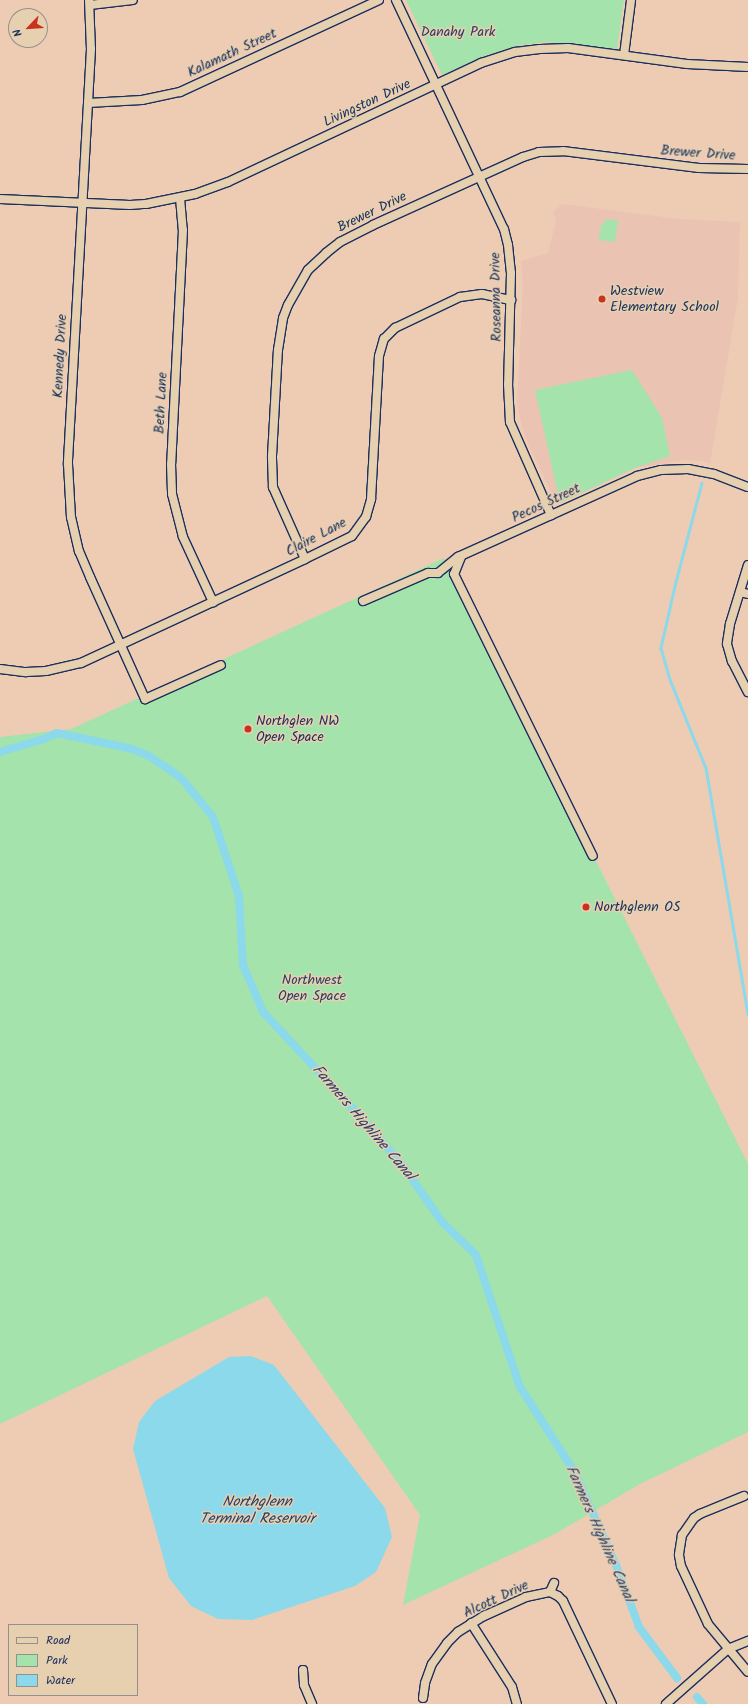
<!DOCTYPE html>
<html>
<head>
<meta charset="utf-8">
<style>
  body { margin:0 }
  #map { position:relative; width:748px; height:1704px; overflow:hidden; background:#eeccb4; font-family:Kalam,sans-serif }
  div>[style] { position:absolute }
  .built>* { inset:0; background:#eac3b3 }
  .green>* { inset:0; background:#a4e3ab }
  .water>* { inset:0; background:#8bd9ea }
  .stream>* { height:2.5px; margin:-1.25px; padding:0 1.25px; transform-origin:1.25px; border-radius:1.25px; background:#8bd9ea }
  .canal>* { height:8px; margin:-4px; padding:0 4px; transform-origin:4px; border-radius:4px; background:#8bd9ea }
  .roads { filter:drop-shadow(1px 0 #1b2f5e) drop-shadow(-1px 0 #1b2f5e) drop-shadow(0 1px #1b2f5e) drop-shadow(0 -1px #1b2f5e) }
  .street>* { height:8px; margin:-4px; padding:0 4px; transform-origin:4px; border-radius:4px; background:#e7d0b0 }
  .dots>* { width:11px; height:11px; translate:-50% -50%; box-sizing:border-box; border:2px solid #e7d0b0; border-radius:50% }
  span { translate:-50% -50%; white-space:nowrap; text-align:center; line-height:1.15; -webkit-text-stroke:3px #e7d0b0; paint-order:stroke }
  .park-label { font-size:14px; color:#294166 }
  .street-label { font-size:14px; color:#1b2f5e }
  .poi-label { font-size:14px; color:#1b2f5e }
  .left { translate:0 -50%; text-align:left }
  .water-label { font-size:15px; color:#26406c; font-style:italic }
  .legend { position:absolute; left:8px; top:1624px; width:130px; height:72px; box-sizing:border-box; background:#e7d0b0; border:1px solid #95908f; margin:0; padding:5px 7px; list-style:none; font-size:12px; color:#1b2f5e }
  .legend li { display:flex; align-items:center; gap:8px; height:20px }
  .legend b { width:20px; border:1px solid #95908f }
  .north { position:absolute; left:8px; top:8px; width:40px; height:40px; box-sizing:border-box; background:#e7d0b0; border:1px solid #95908f; border-radius:50%; rotate:245deg; font-size:11px; font-weight:700; line-height:16px; text-align:center; color:#1b2f5e }
  .north::after { content:''; display:block; margin:auto; width:14px; height:18px; background:#c8321e; clip-path:polygon(50% 0,100% 100%,50% 72%,0 100%) }
</style>
</head>
<body>
<div id="map">
  <div class="built">
    <div style="clip-path:polygon(562px 204px,679px 219px,740px 222px,738px 298px,710px 464px,702px 461px,685px 460px,635px 468px,560px 503px,556px 502px,529px 446px,522px 427px,517px 403px,523px 284px,521px 261px,548px 253px,556px 221px,553px 212px)"></div>
  </div>
  <div class="green">
    <div style="clip-path:polygon(406px 0,624px 0,617px 49px,547px 42px,516px 46px,484px 56px,442px 75px)"></div>
    <div style="clip-path:polygon(607px 219px,618px 221px,615px 242px,603px 240px,600px 242px,599px 239px,601px 226px)"></div>
    <div style="clip-path:polygon(632px 370px,662px 418px,670px 456px,635px 468px,560px 503px,535px 390px)"></div>
    <div style="clip-path:polygon(444px 558px,748px 1164px,748px 1432px,640px 1484px,555px 1534px,403px 1605px,420px 1515px,267px 1296px,0 1424px,0 737px,71px 729px)"></div>
  </div>
  <div class="water">
    <div style="clip-path:polygon(251px 1356px,274px 1365px,385px 1508px,392px 1537px,376px 1572px,355px 1586px,252px 1620px,218px 1619px,191px 1606px,169px 1578px,133px 1449px,139px 1422px,155px 1401px,229px 1357px)"></div>
  </div>
  <div class="stream">
    <div style="left:702px;top:483px;width:102px;rotate:104.7deg"></div>
    <div style="left:676px;top:582px;width:68px;rotate:102.8deg"></div>
    <div style="left:661px;top:648px;width:35px;rotate:74deg"></div>
    <div style="left:671px;top:682px;width:93px;rotate:67.9deg"></div>
    <div style="left:706px;top:768px;width:250px;rotate:80.3deg"></div>
  </div>
  <div class="canal">
    <div style="left:0;top:752px;width:46px;rotate:-16.5deg"></div>
    <div style="left:44px;top:739px;width:14px;rotate:-25deg"></div>
    <div style="left:57px;top:733px;width:77px;rotate:12deg"></div>
    <div style="left:132px;top:749px;width:18px;rotate:22deg"></div>
    <div style="left:149px;top:756px;width:25px;rotate:34deg"></div>
    <div style="left:170px;top:770px;width:15px;rotate:37deg"></div>
    <div style="left:182px;top:779px;width:49px;rotate:50.8deg"></div>
    <div style="left:213px;top:817px;width:83px;rotate:71.8deg"></div>
    <div style="left:239px;top:896px;width:69px;rotate:86.7deg"></div>
    <div style="left:243px;top:965px;width:51px;rotate:66.9deg"></div>
    <div style="left:263px;top:1012px;width:144px;rotate:47deg"></div>
    <div style="left:361px;top:1117px;width:65px;rotate:49.4deg"></div>
    <div style="left:403px;top:1166px;width:68px;rotate:55.1deg"></div>
    <div style="left:442px;top:1222px;width:47px;rotate:44.1deg"></div>
    <div style="left:476px;top:1255px;width:139px;rotate:71.6deg"></div>
    <div style="left:520px;top:1387px;width:100px;rotate:57.3deg"></div>
    <div style="left:574px;top:1471px;width:103px;rotate:65.9deg"></div>
    <div style="left:616px;top:1565px;width:66px;rotate:69.6deg"></div>
    <div style="left:639px;top:1627px;width:64px;rotate:53.3deg"></div>
    <div style="left:697px;top:1697px;width:9px;rotate:49deg"></div>
  </div>
  <div class="roads">
    <div class="street">
      <div style="left:89px;top:0;width:49px;rotate:87.7deg"></div>
      <div style="left:91px;top:49px;width:54px;rotate:93.2deg"></div>
      <div style="left:88px;top:103px;width:362px;rotate:93.2deg"></div>
      <div style="left:68px;top:464px;width:53px;rotate:86.8deg"></div>
      <div style="left:71px;top:517px;width:35px;rotate:77deg"></div>
      <div style="left:79px;top:551px;width:28px;rotate:67deg"></div>
      <div style="left:90px;top:577px;width:134px;rotate:65.7deg"></div>
      <div style="left:145px;top:699px;width:83px;rotate:-24.1deg"></div>
      <div style="left:396px;top:0;width:253px;rotate:64.8deg"></div>
      <div style="left:504px;top:229px;width:16px;rotate:76deg"></div>
      <div style="left:508px;top:245px;width:28px;rotate:84deg"></div>
      <div style="left:511px;top:273px;width:111px;rotate:91.5deg"></div>
      <div style="left:508px;top:384px;width:38px;rotate:87deg"></div>
      <div style="left:510px;top:422px;width:102px;rotate:66.2deg"></div>
      <div style="left:90px;top:5px;width:43px;rotate:-6.6deg"></div>
      <div style="left:624px;top:55px;width:55px;rotate:-82.7deg"></div>
      <div style="left:88px;top:103px;width:54px;rotate:-3.2deg"></div>
      <div style="left:142px;top:100px;width:39px;rotate:-12deg"></div>
      <div style="left:180px;top:92px;width:219px;rotate:-24.8deg"></div>
      <div style="left:180px;top:198px;width:32px;rotate:85deg"></div>
      <div style="left:183px;top:230px;width:234px;rotate:92.9deg"></div>
      <div style="left:171px;top:464px;width:30px;rotate:88deg"></div>
      <div style="left:172px;top:494px;width:44px;rotate:75.7deg"></div>
      <div style="left:183px;top:537px;width:72px;rotate:65.2deg"></div>
      <div style="left:0;top:199px;width:130px;rotate:2.6deg"></div>
      <div style="left:130px;top:205px;width:16px;rotate:-4deg"></div>
      <div style="left:146px;top:204px;width:50px;rotate:-11.5deg"></div>
      <div style="left:195px;top:194px;width:35px;rotate:-20deg"></div>
      <div style="left:228px;top:182px;width:280px;rotate:-25.2deg"></div>
      <div style="left:481px;top:63px;width:36px;rotate:-18deg"></div>
      <div style="left:515px;top:52px;width:25px;rotate:-7deg"></div>
      <div style="left:540px;top:49px;width:28px;rotate:-2deg"></div>
      <div style="left:568px;top:48px;width:120px;rotate:7.7deg"></div>
      <div style="left:687px;top:64px;width:61px;rotate:2.8deg"></div>
      <div style="left:461px;top:557px;width:18px;rotate:112deg"></div>
      <div style="left:454px;top:574px;width:314px;rotate:63.8deg"></div>
      <div style="left:305px;top:559px;width:79px;rotate:-114deg"></div>
      <div style="left:273px;top:487px;width:31px;rotate:-92deg"></div>
      <div style="left:272px;top:456px;width:106px;rotate:-86.8deg"></div>
      <div style="left:278px;top:350px;width:32px;rotate:-81deg"></div>
      <div style="left:283px;top:318px;width:14px;rotate:-69deg"></div>
      <div style="left:288px;top:305px;width:40px;rotate:-60.3deg"></div>
      <div style="left:308px;top:270px;width:25px;rotate:-43deg"></div>
      <div style="left:326px;top:253px;width:18px;rotate:-38deg"></div>
      <div style="left:340px;top:242px;width:37px;rotate:-27deg"></div>
      <div style="left:373px;top:225px;width:165px;rotate:-24.4deg"></div>
      <div style="left:523px;top:157px;width:17px;rotate:-17deg"></div>
      <div style="left:539px;top:152px;width:24px;rotate:-2deg"></div>
      <div style="left:563px;top:151px;width:137px;rotate:7.1deg"></div>
      <div style="left:699px;top:168px;width:49px;rotate:1.2deg"></div>
      <div style="left:748px;top:565px;width:62px;rotate:107deg"></div>
      <div style="left:730px;top:624px;width:20px;rotate:99deg"></div>
      <div style="left:727px;top:644px;width:18px;rotate:74deg"></div>
      <div style="left:732px;top:661px;width:35px;rotate:63deg"></div>
      <div style="left:740px;top:592px;width:8px;rotate:14deg"></div>
      <div style="left:363px;top:601px;width:71px;rotate:-23.3deg"></div>
      <div style="left:428px;top:573px;width:10px"></div>
      <div style="left:438px;top:573px;width:26px;rotate:-39deg"></div>
      <div style="left:458px;top:557px;width:196px;rotate:-24.3deg"></div>
      <div style="left:637px;top:476px;width:25px;rotate:-14deg"></div>
      <div style="left:661px;top:470px;width:27px;rotate:-2deg"></div>
      <div style="left:688px;top:469px;width:26px;rotate:11deg"></div>
      <div style="left:714px;top:474px;width:36px;rotate:21deg"></div>
      <div style="left:0;top:669px;width:26px;rotate:7deg"></div>
      <div style="left:26px;top:672px;width:20px;rotate:-3deg"></div>
      <div style="left:46px;top:671px;width:36px;rotate:-13deg"></div>
      <div style="left:81px;top:663px;width:247px;rotate:-24.9deg"></div>
      <div style="left:305px;top:559px;width:52px;rotate:-26.1deg"></div>
      <div style="left:352px;top:536px;width:24px;rotate:-54deg"></div>
      <div style="left:366px;top:517px;width:19px;rotate:-74deg"></div>
      <div style="left:371px;top:499px;width:143px;rotate:-86.8deg"></div>
      <div style="left:379px;top:356px;width:18px;rotate:-74deg"></div>
      <div style="left:384px;top:339px;width:16px;rotate:-45deg"></div>
      <div style="left:395px;top:328px;width:72px;rotate:-25.5deg"></div>
      <div style="left:460px;top:297px;width:22px;rotate:-8deg"></div>
      <div style="left:482px;top:294px;width:30px;rotate:12deg"></div>
      <div style="left:744px;top:1496px;width:48px;rotate:157.8deg"></div>
      <div style="left:700px;top:1514px;width:7px;rotate:146deg"></div>
      <div style="left:694px;top:1518px;width:21px;rotate:125deg"></div>
      <div style="left:682px;top:1535px;width:20px;rotate:99deg"></div>
      <div style="left:679px;top:1555px;width:11px;rotate:80deg"></div>
      <div style="left:681px;top:1566px;width:64px;rotate:65deg"></div>
      <div style="left:708px;top:1624px;width:62px;rotate:50.2deg"></div>
      <div style="left:550px;top:1592px;width:10px;rotate:-66deg"></div>
      <div style="left:471px;top:1623px;width:76px;rotate:57.4deg"></div>
      <div style="left:512px;top:1687px;width:18px;rotate:74deg"></div>
      <div style="left:303px;top:1670px;width:15px;rotate:86deg"></div>
      <div style="left:304px;top:1685px;width:21px;rotate:67deg"></div>
      <div style="left:423px;top:1698px;width:15px;rotate:-82deg"></div>
      <div style="left:425px;top:1683px;width:20px;rotate:-70deg"></div>
      <div style="left:432px;top:1664px;width:26px;rotate:-54deg"></div>
      <div style="left:447px;top:1643px;width:16px;rotate:-45deg"></div>
      <div style="left:458px;top:1632px;width:31px;rotate:-32deg"></div>
      <div style="left:484px;top:1616px;width:46px;rotate:-24.3deg"></div>
      <div style="left:526px;top:1597px;width:25px;rotate:-12deg"></div>
      <div style="left:550px;top:1592px;width:9px;rotate:27deg"></div>
      <div style="left:558px;top:1596px;width:7px;rotate:45deg"></div>
      <div style="left:563px;top:1601px;width:114px;rotate:64.6deg"></div>
      <div style="left:666px;top:1704px;width:83px;rotate:-41.6deg"></div>
      <div style="left:728px;top:1649px;width:22px;rotate:-22deg"></div>
    </div>
  </div>
  <div class="dots">
    <div style="left:602px;top:299px;background:#c8321e"></div>
    <div style="left:248px;top:729px;background:#c8321e"></div>
    <div style="left:586px;top:907px;background:#c8321e"></div>
  </div>
  <div class="park-label">
    <span style="left:458px;top:32px">Danahy Park</span>
    <span style="left:312px;top:988px">Northwest<br>Open Space</span>
  </div>
  <div class="street-label">
    <span style="left:232px;top:53px;rotate:-25deg">Kalamath Street</span>
    <span style="left:367px;top:103px;rotate:-25deg">Livingston Drive</span>
    <span style="left:698px;top:153px;rotate:4deg">Brewer Drive</span>
    <span style="left:372px;top:212px;rotate:-26deg">Brewer Drive</span>
    <span style="left:496px;top:297px;rotate:-91deg">Roseanna Drive</span>
    <span style="left:60px;top:356px;rotate:-87deg">Kennedy Drive</span>
    <span style="left:161px;top:403px;rotate:-87deg">Beth Lane</span>
    <span style="left:546px;top:503px;rotate:-25deg">Pecos Street</span>
    <span style="left:316px;top:537px;rotate:-28deg">Claire Lane</span>
    <span style="left:496px;top:1599px;rotate:-25deg">Alcott Drive</span>
  </div>
  <div class="poi-label">
    <span class="left" style="left:610px;top:299px">Westview<br>Elementary School</span>
    <span class="left" style="left:256px;top:729px">Northglen NW<br>Open Space</span>
    <span class="left" style="left:594px;top:907px">Northglenn OS</span>
  </div>
  <div class="water-label">
    <span style="left:363px;top:1123px;rotate:49deg">Farmers Highline Canal</span>
    <span style="left:257px;top:1511px">Northglenn<br>Terminal Reservoir</span>
    <span style="left:599px;top:1534px;rotate:66deg">Farmers Highline Canal</span>
  </div>
  <ul class="legend">
  <li><b style="height:5px;background:#e7d0b0"></b>Road</li>
  <li><b style="height:11px;background:#a4e3ab"></b>Park</li>
  <li><b style="height:11px;background:#8bd9ea"></b>Water</li>
  </ul>
  <div class="north">N</div>
</div>
</body>
</html>
